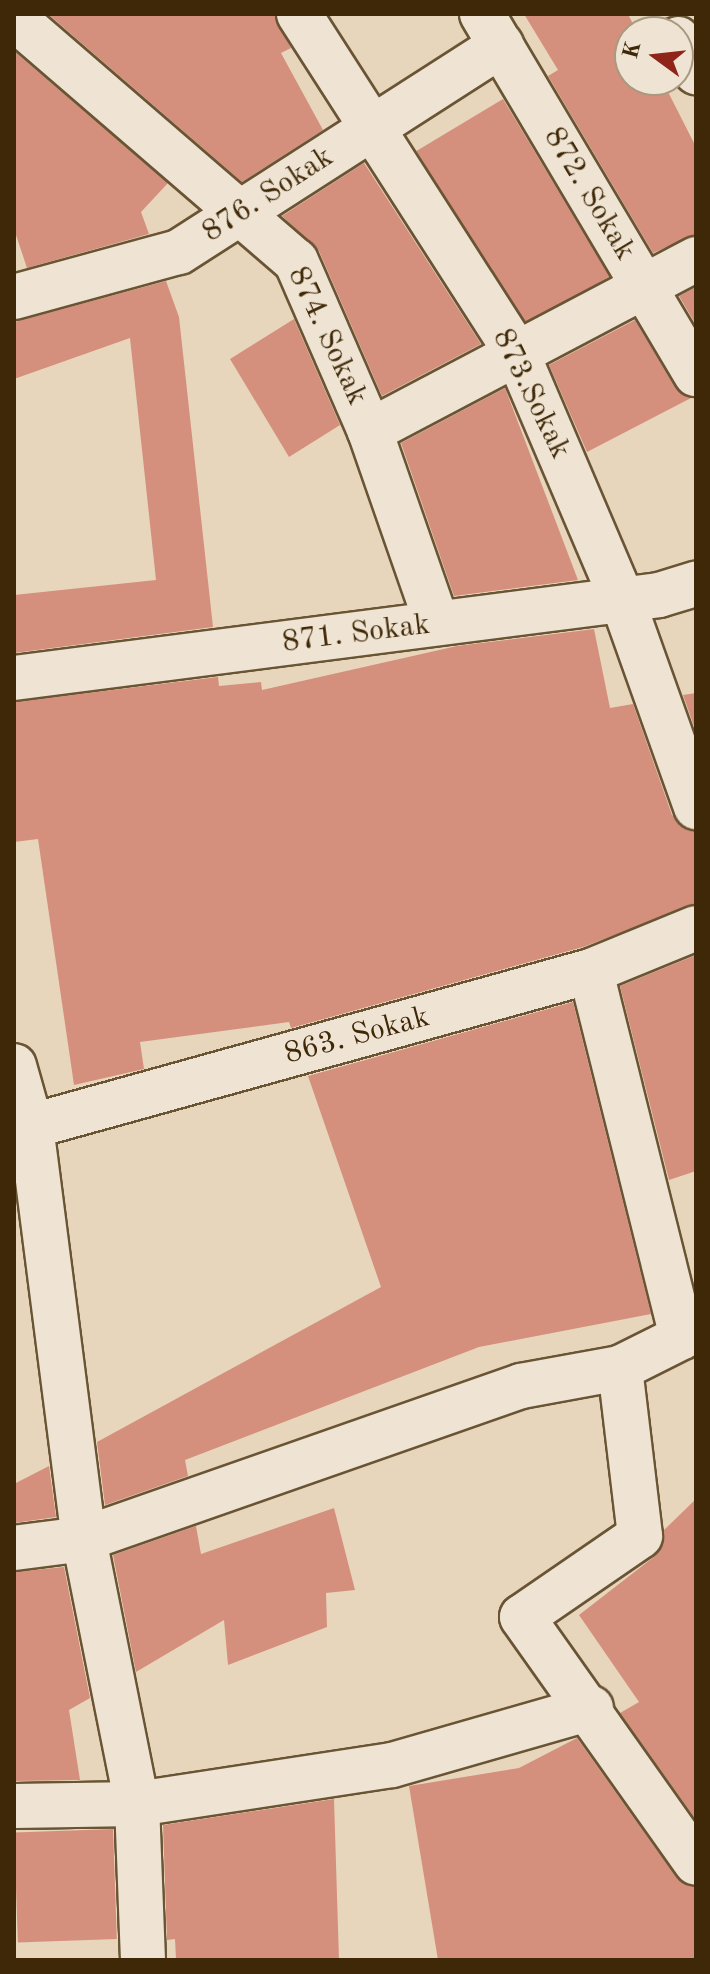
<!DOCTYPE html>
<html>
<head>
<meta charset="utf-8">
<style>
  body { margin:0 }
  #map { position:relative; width:710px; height:1974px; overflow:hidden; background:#e7d6bc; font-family:"Old Standard TT",serif }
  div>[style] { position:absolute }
  .building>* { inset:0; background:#d5907d; transform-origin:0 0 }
  .roads { filter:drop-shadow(2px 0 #695434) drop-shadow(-2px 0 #695434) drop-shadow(0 2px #695434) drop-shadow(0 -2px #695434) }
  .street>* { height:44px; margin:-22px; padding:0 22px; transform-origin:22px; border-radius:22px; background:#efe4d3 }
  span { translate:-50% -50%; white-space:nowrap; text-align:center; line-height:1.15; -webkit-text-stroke:6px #efe4d3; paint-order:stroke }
  .street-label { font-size:30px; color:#3f2807 }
  .frame { position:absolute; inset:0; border:16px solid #3f2807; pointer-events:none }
  .north { position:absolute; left:614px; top:16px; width:80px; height:80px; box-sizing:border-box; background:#efe4d3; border:2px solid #a99981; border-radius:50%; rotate:285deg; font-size:22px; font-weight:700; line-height:32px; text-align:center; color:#3f2807 }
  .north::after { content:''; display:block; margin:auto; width:28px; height:36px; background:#8f2418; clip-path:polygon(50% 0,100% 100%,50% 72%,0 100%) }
</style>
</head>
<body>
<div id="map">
  <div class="building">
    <div style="clip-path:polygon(48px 14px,274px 14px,291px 48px,281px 53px,323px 130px,242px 182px)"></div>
    <div style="clip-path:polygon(524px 14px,628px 14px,637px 32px,630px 32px,630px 80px,662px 80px,696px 147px,696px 234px,653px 253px,548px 76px,558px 70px)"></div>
    <div style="clip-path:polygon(14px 51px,168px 183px,141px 212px,149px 234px,27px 268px,14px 229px)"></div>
    <div style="left:503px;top:99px;width:207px;height:101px;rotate:59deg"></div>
    <div style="clip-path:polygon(364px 163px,481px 344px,382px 396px,319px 251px,282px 216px)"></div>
    <div style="clip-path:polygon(166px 281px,179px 317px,213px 627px,14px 653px,14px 595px,156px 580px,130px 338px,14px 379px,14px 322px)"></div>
    <div style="clip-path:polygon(696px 287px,696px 325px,679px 296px)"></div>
    <div style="clip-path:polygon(294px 319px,340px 425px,289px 457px,230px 359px)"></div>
    <div style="clip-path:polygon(635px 320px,675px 387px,691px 398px,587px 452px,549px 365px)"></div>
    <div style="clip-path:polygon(505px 388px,578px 580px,454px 596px,401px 443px)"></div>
    <div style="clip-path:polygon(594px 629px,610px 708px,633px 704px,672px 815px,696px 831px,696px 904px,583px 947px,291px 1028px,289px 1022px,140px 1042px,144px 1069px,74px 1085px,38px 839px,14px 842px,14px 702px,218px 677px,219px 686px,261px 682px,262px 690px,457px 646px)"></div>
    <div style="clip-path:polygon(696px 693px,696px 732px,683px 695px)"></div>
    <div style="clip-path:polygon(696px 955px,696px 1171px,669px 1180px,620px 986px)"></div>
    <div style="clip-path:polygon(573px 1002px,651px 1314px,479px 1347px,185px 1460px,188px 1476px,105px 1505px,97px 1442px,381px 1287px,308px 1076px)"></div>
    <div style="clip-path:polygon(49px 1466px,56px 1517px,14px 1523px,14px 1484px)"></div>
    <div style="clip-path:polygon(696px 1499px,696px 1820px,620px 1713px,639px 1702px,579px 1615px,655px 1556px,664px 1530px)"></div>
    <div style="clip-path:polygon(334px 1508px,355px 1590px,326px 1593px,327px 1627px,228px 1665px,224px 1620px,136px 1672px,113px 1555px,196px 1526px,201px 1554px)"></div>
    <div style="clip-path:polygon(64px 1567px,90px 1698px,69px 1710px,80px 1780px,14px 1781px,14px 1572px)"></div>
    <div style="clip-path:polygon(577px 1738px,676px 1877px,696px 1888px,696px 1960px,438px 1960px,409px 1786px,519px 1768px)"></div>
    <div style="clip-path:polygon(334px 1799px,339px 1960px,176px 1960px,175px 1939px,167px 1940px,163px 1825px)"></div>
    <div style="left:113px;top:1829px;width:110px;height:99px;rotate:88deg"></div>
  </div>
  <div class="roads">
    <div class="street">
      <div style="left:299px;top:14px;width:403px;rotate:57.3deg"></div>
      <div style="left:517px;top:353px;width:267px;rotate:66.9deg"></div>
      <div style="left:622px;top:599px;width:221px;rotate:70.4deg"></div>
      <div style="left:482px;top:14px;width:419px;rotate:59.3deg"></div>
      <div style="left:14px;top:18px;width:372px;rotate:40.8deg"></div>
      <div style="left:296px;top:261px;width:185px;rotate:66.5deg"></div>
      <div style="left:370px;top:431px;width:203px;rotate:70.8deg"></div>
      <div style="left:678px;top:39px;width:38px;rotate:61deg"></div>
      <div style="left:14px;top:297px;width:171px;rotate:-15.3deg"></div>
      <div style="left:179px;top:252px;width:383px;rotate:-32.7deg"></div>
      <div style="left:370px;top:431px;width:369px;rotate:-27.8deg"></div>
      <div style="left:14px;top:678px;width:650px;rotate:-7.33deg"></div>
      <div style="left:659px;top:595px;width:39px;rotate:-17deg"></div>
      <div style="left:14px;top:1066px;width:62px;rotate:74.2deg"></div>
      <div style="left:31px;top:1126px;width:416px;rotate:82.7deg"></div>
      <div style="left:84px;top:1539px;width:270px;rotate:78.7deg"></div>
      <div style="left:137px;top:1804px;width:156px;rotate:87.8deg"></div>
      <div style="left:14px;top:1131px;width:599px;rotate:-15.5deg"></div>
      <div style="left:591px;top:971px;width:113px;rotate:-22.3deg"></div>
      <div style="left:620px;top:1368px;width:169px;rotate:83.2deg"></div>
      <div style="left:640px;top:1536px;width:143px;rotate:145.5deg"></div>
      <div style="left:522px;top:1617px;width:301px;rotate:54.7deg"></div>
      <div style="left:14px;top:1548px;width:71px;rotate:-7.3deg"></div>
      <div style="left:84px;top:1539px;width:463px;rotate:-19.3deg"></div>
      <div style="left:521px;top:1386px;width:101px;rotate:-10.3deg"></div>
      <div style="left:620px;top:1368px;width:69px;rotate:-26.6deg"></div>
      <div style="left:682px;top:1337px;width:377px;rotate:-104deg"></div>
      <div style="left:14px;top:1806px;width:123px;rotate:-0.9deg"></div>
      <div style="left:137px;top:1804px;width:258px;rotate:-8.7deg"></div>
      <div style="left:392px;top:1765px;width:207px;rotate:-16deg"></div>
    </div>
  </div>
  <div class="street-label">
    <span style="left:589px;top:194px;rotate:59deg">872. Sokak</span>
    <span style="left:268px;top:195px;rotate:-33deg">876. Sokak</span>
    <span style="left:327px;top:336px;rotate:65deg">874. Sokak</span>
    <span style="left:531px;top:394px;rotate:64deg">873.Sokak</span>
    <span style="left:356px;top:634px;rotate:-7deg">871. Sokak</span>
    <span style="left:357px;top:1036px;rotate:-15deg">863. Sokak</span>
  </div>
  <div class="frame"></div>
  <div class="north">K</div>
</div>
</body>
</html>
